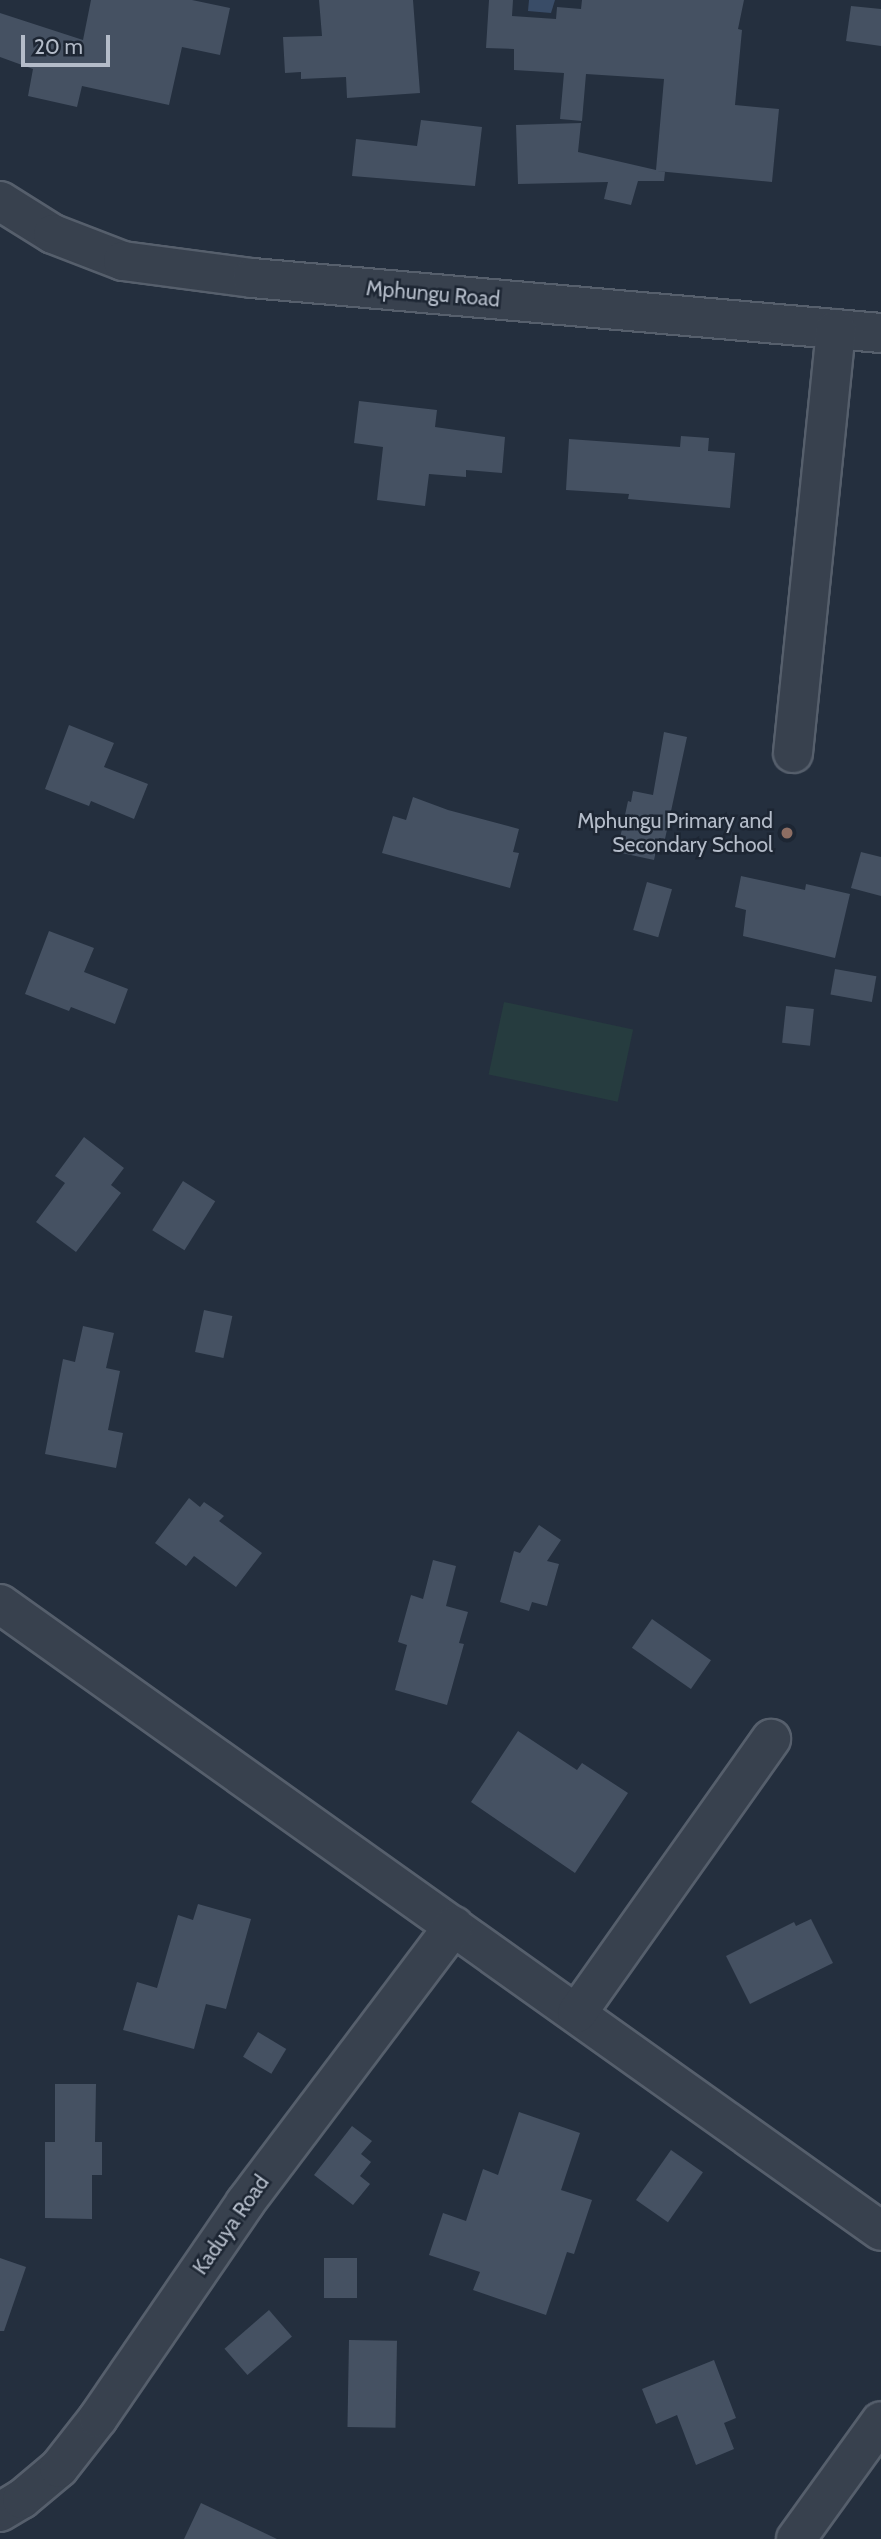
<!DOCTYPE html>
<html>
<head>
<meta charset="utf-8">
<style>
  body { margin:0 }
  #map { position:relative; width:881px; height:2539px; overflow:hidden; background:#242f3e; font-family:Cabin,sans-serif }
  div>[style] { position:absolute }
  .green>* { inset:0; background:#263c3f; transform-origin:0 0 }
  .water>* { inset:0; background:#394c67 }
  .building>* { inset:0; background:#455162; transform-origin:0 0 }
  .roads { filter:drop-shadow(2px 0 #565f6c) drop-shadow(-2px 0 #565f6c) drop-shadow(0 2px #565f6c) drop-shadow(0 -2px #565f6c) }
  .minor>* { height:38px; margin:-19px; padding:0 19px; transform-origin:19px; border-radius:19px; background:#38414e }
  .dots>* { width:19px; height:19px; translate:-50% -50%; box-sizing:border-box; border:4px solid #1d2633; border-radius:50% }
  span { translate:-50% -50%; white-space:nowrap; text-align:center; line-height:1.15; -webkit-text-stroke:5px #1d2633; paint-order:stroke }
  .street-label { font-size:21px; color:#b4bcc9 }
  .poi-label { font-size:21px; color:#b4bcc9 }
  .right { translate:-100% -50%; text-align:right }
  .scale { position:absolute; left:21px; top:35px; width:89px; height:32px; box-sizing:border-box; border:4px solid #b4bcc9; border-top:0; padding-left:9px; font-size:21px; line-height:24px; white-space:nowrap; color:#b4bcc9; -webkit-text-stroke:5px #1d2633; paint-order:stroke }
</style>
</head>
<body>
<div id="map">
  <div class="green">
    <div style="left:504px;top:1002px;width:132px;height:74px;rotate:12deg"></div>
  </div>
  <div class="water">
    <div style="clip-path:polygon(529px 0,555px 0,551px 13px,528px 11px)"></div>
  </div>
  <div class="building">
    <div style="clip-path:polygon(91px 0,192px 0,230px 8px,220px 55px,182px 47px,169px 105px,82px 86px,77px 107px,28px 96px,33px 69px,0 57px,0 13px,83px 40px)"></div>
    <div style="clip-path:polygon(319px 0,413px 0,420px 93px,347px 98px,346px 77px,301px 79px,301px 72px,285px 73px,283px 37px,322px 36px)"></div>
    <div style="clip-path:polygon(489px 0,513px 0,512px 16px,556px 19px,557px 7px,581px 9px,582px 0,744px 0,738px 29px,742px 30px,735px 105px,779px 109px,772px 182px,657px 171px,665px 172px,664px 181px,638px 181px,631px 205px,604px 199px,608px 182px,518px 184px,516px 125px,581px 123px,578px 152px,656px 170px,664px 79px,586px 74px,582px 121px,560px 119px,564px 73px,514px 70px,514px 49px,486px 48px)"></div>
    <div style="clip-path:polygon(851px 6px,881px 9px,881px 46px,846px 41px)"></div>
    <div style="clip-path:polygon(421px 120px,482px 127px,475px 186px,352px 176px,356px 139px,417px 146px)"></div>
    <div style="clip-path:polygon(359px 401px,437px 410px,435px 427px,505px 437px,502px 473px,466px 470px,466px 477px,429px 474px,425px 506px,377px 500px,383px 447px,354px 443px)"></div>
    <div style="clip-path:polygon(681px 436px,709px 438px,708px 451px,735px 453px,730px 508px,628px 499px,629px 494px,566px 490px,569px 439px,680px 447px)"></div>
    <div style="clip-path:polygon(69px 725px,114px 743px,104px 767px,148px 784px,134px 819px,91px 801px,89px 806px,45px 789px)"></div>
    <div style="clip-path:polygon(664px 732px,687px 737px,665px 839px,659px 838px,654px 860px,617px 852px,628px 801px,631px 802px,633px 791px,653px 795px)"></div>
    <div style="clip-path:polygon(413px 797px,448px 810px,519px 829px,513px 852px,519px 853px,510px 888px,382px 853px,393px 816px,406px 820px)"></div>
    <div style="clip-path:polygon(861px 852px,881px 857px,881px 896px,851px 888px)"></div>
    <div style="clip-path:polygon(741px 876px,805px 890px,806px 884px,850px 894px,835px 958px,743px 936px,746px 910px,735px 907px)"></div>
    <div style="left:647px;top:882px;width:26px;height:50px;rotate:16deg"></div>
    <div style="clip-path:polygon(49px 931px,94px 948px,84px 972px,128px 989px,115px 1024px,71px 1007px,69px 1011px,25px 994px)"></div>
    <div style="left:835px;top:969px;width:42px;height:26px;rotate:10deg"></div>
    <div style="left:786px;top:1006px;width:28px;height:37px;rotate:6deg"></div>
    <div style="clip-path:polygon(84px 1137px,124px 1168px,111px 1185px,121px 1193px,76px 1252px,36px 1222px,65px 1183px,55px 1176px)"></div>
    <div style="left:183px;top:1181px;width:38px;height:58px;rotate:32deg"></div>
    <div style="left:204px;top:1310px;width:29px;height:43px;rotate:12deg"></div>
    <div style="clip-path:polygon(83px 1326px,114px 1333px,106px 1368px,120px 1371px,108px 1430px,123px 1433px,116px 1468px,45px 1454px,63px 1359px,75px 1362px)"></div>
    <div style="clip-path:polygon(189px 1498px,200px 1507px,204px 1502px,224px 1516px,219px 1521px,262px 1553px,236px 1587px,194px 1556px,186px 1566px,155px 1543px)"></div>
    <div style="clip-path:polygon(539px 1525px,561px 1540px,547px 1561px,559px 1564px,547px 1606px,532px 1602px,529px 1611px,500px 1602px,514px 1551px,520px 1553px)"></div>
    <div style="clip-path:polygon(433px 1560px,456px 1566px,446px 1606px,468px 1612px,459px 1643px,464px 1644px,447px 1705px,395px 1690px,407px 1645px,398px 1642px,411px 1595px,423px 1599px)"></div>
    <div style="left:652px;top:1619px;width:72px;height:35px;rotate:35deg"></div>
    <div style="clip-path:polygon(518px 1731px,577px 1770px,582px 1763px,628px 1793px,575px 1873px,471px 1802px)"></div>
    <div style="clip-path:polygon(198px 1904px,251px 1919px,226px 2009px,206px 2004px,194px 2049px,123px 2030px,137px 1982px,157px 1988px,178px 1915px,193px 1920px)"></div>
    <div style="clip-path:polygon(811px 1919px,833px 1963px,750px 2004px,726px 1956px,794px 1922px,796px 1926px)"></div>
    <div style="left:258px;top:2032px;width:33px;height:29px;rotate:31deg"></div>
    <div style="clip-path:polygon(55px 2084px,96px 2084px,95px 2142px,102px 2142px,102px 2175px,92px 2175px,92px 2219px,45px 2218px,45px 2142px,55px 2142px)"></div>
    <div style="clip-path:polygon(519px 2112px,580px 2133px,561px 2190px,592px 2200px,574px 2254px,567px 2252px,546px 2315px,473px 2290px,480px 2272px,429px 2255px,443px 2213px,466px 2221px,483px 2169px,498px 2175px)"></div>
    <div style="clip-path:polygon(352px 2126px,372px 2141px,361px 2154px,371px 2162px,360px 2176px,370px 2184px,353px 2205px,314px 2175px)"></div>
    <div style="left:671px;top:2150px;width:39px;height:61px;rotate:35deg"></div>
    <div style="clip-path:polygon(0 2258px,26px 2267px,4px 2331px,0 2331px)"></div>
    <div style="left:324px;top:2258px;width:33px;height:40px"></div>
    <div style="left:269px;top:2310px;width:35px;height:59px;rotate:49deg"></div>
    <div style="left:349px;top:2340px;width:48px;height:87px;rotate:1deg"></div>
    <div style="clip-path:polygon(714px 2360px,736px 2418px,724px 2423px,734px 2449px,696px 2465px,677px 2415px,656px 2424px,642px 2389px)"></div>
    <div style="clip-path:polygon(201px 2503px,277px 2539px,184px 2539px)"></div>
  </div>
  <div class="roads">
    <div class="minor">
      <div style="left:0;top:201px;width:62px;rotate:31.9deg"></div>
      <div style="left:53px;top:234px;width:75px;rotate:21.1deg"></div>
      <div style="left:123px;top:261px;width:130px;rotate:7.5deg"></div>
      <div style="left:252px;top:278px;width:631px;rotate:5deg"></div>
      <div style="left:793px;top:753px;width:426px;rotate:-84.2deg"></div>
      <div style="left:0;top:1604px;width:1081px;rotate:35.44deg"></div>
      <div style="left:577px;top:2013px;width:336px;rotate:-54.7deg"></div>
      <div style="left:0;top:2512px;width:26px;rotate:-31deg"></div>
      <div style="left:22px;top:2499px;width:48px;rotate:-40deg"></div>
      <div style="left:59px;top:2468px;width:63px;rotate:-52deg"></div>
      <div style="left:98px;top:2418px;width:260px;rotate:-55.6deg"></div>
      <div style="left:245px;top:2203px;width:347px;rotate:-53deg"></div>
      <div style="left:796px;top:2539px;width:145px;rotate:-54.2deg"></div>
    </div>
  </div>
  <div class="dots">
    <div style="left:787px;top:833px;background:#8d6e63"></div>
  </div>
  <div class="street-label">
    <span style="left:433px;top:294px;rotate:5deg">Mphungu Road</span>
    <span style="left:231px;top:2225px;rotate:-55deg">Kaduya Road</span>
  </div>
  <div class="poi-label">
    <span class="right" style="left:773px;top:833px">Mphungu Primary and<br>Secondary School</span>
  </div>
  <div class="scale">20 m</div>
</div>
</body>
</html>
